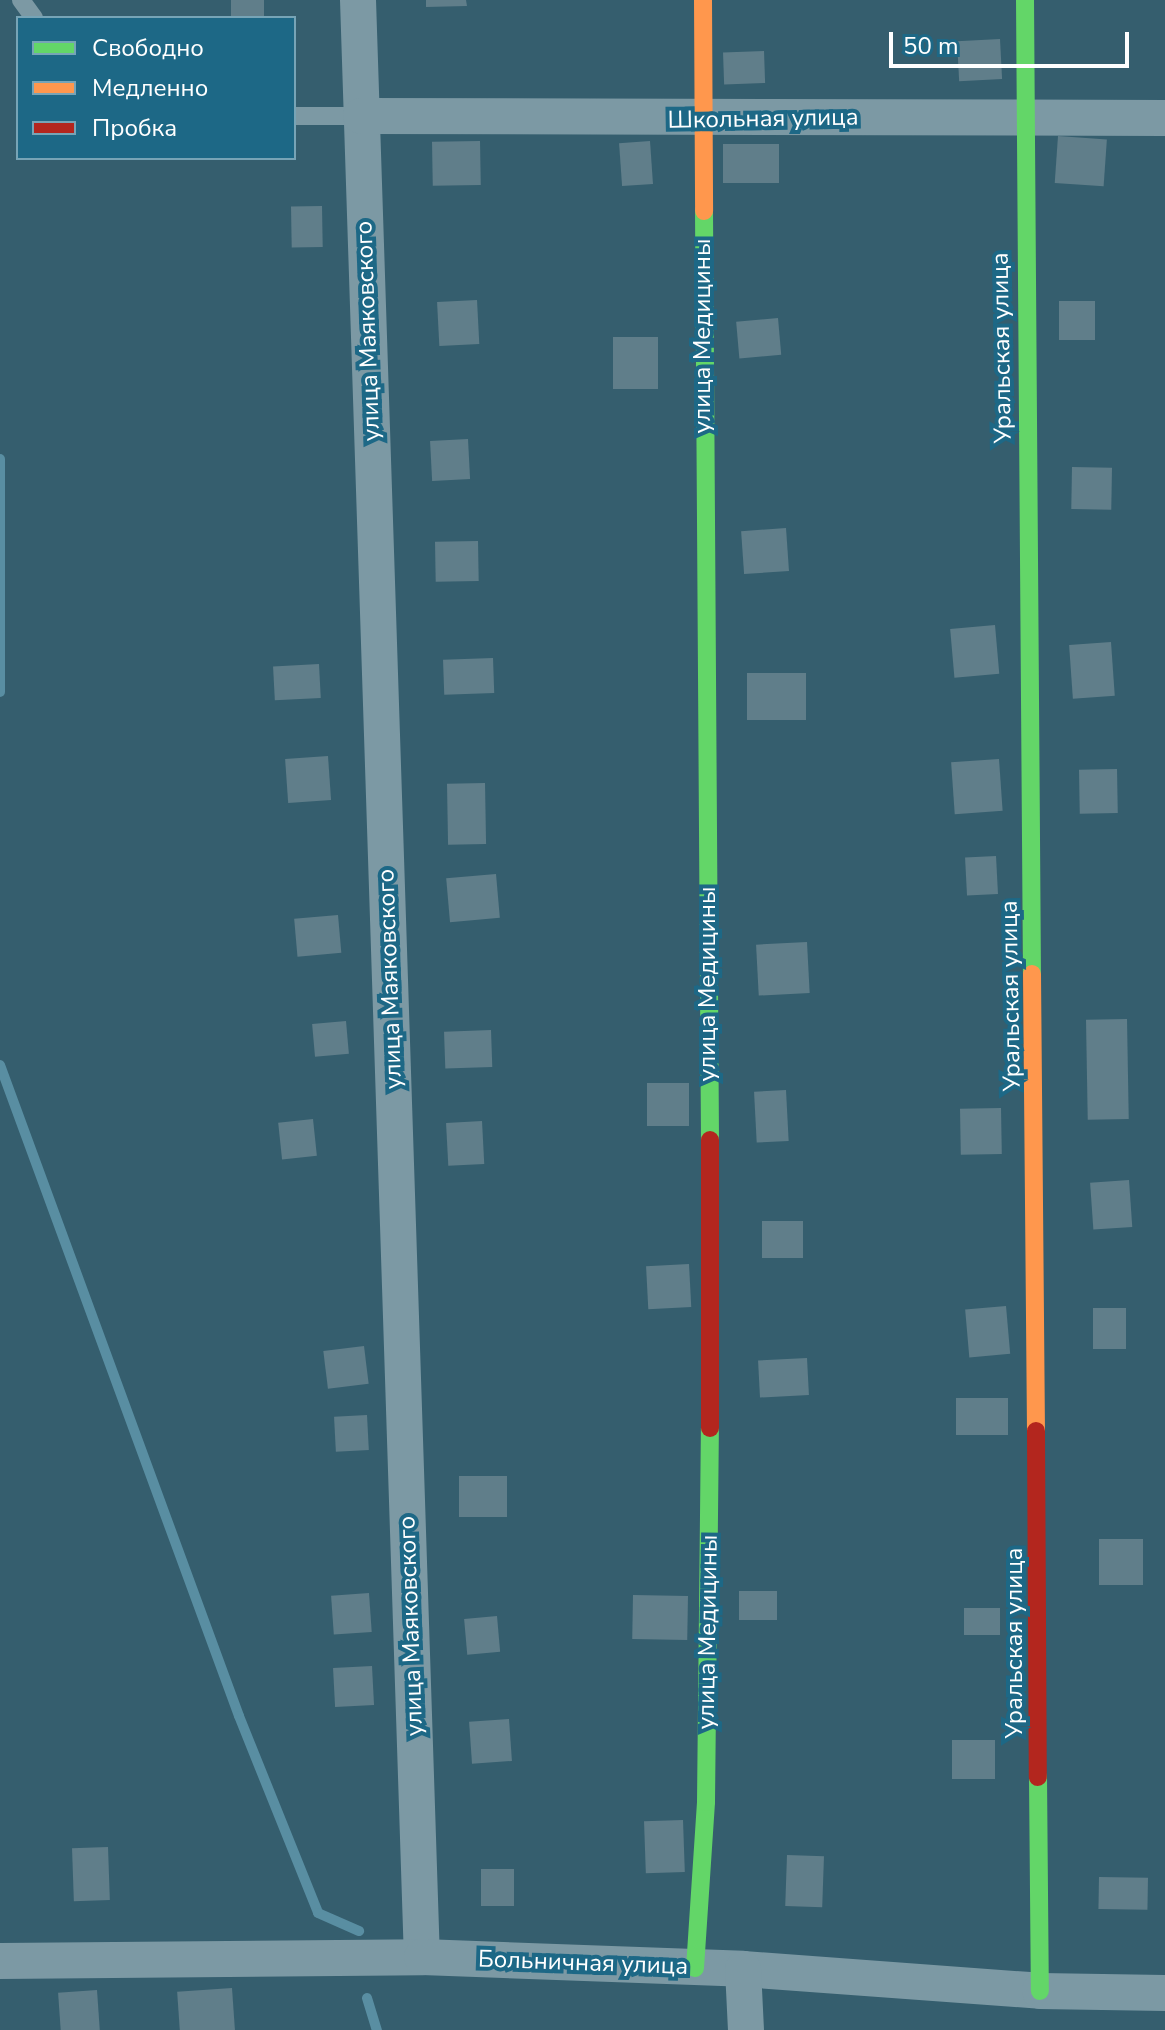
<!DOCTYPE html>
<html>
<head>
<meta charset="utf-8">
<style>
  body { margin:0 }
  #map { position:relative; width:1165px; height:2030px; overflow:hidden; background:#355e6e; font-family:"Nunito Sans",sans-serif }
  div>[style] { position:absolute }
  .stream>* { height:10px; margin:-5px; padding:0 5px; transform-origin:5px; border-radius:5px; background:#598ea2 }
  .building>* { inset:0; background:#607e8a; transform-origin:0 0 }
  .lane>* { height:18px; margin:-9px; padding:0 9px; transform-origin:9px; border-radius:9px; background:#7c99a4 }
  .street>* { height:36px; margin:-18px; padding:0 18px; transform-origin:18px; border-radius:18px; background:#7c99a4 }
  .fast>* { height:18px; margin:-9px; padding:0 9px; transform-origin:9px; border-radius:9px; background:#63d668 }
  .slow>* { height:18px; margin:-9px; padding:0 9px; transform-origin:9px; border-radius:9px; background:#ff974d }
  .jam>* { height:18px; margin:-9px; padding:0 9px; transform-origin:9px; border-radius:9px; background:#b3261e }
  span { translate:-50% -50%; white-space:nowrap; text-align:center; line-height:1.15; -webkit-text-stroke:8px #1d6886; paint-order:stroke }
  .street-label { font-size:24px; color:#fff }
  .legend { position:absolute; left:16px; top:16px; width:280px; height:144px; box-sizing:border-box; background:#1d6886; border:2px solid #77a4b6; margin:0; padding:10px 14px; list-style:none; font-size:24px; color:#fff }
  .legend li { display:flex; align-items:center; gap:16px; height:40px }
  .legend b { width:40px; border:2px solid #77a4b6 }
  .scale { position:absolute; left:889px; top:32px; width:240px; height:36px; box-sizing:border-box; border:4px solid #fff; border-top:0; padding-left:10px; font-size:24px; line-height:28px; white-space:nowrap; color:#fff; -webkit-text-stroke:6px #1d6886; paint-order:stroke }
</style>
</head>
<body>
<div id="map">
  <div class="stream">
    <div style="left:0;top:459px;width:233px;rotate:90deg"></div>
    <div style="left:0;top:1065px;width:693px;rotate:69.84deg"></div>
    <div style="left:239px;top:1716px;width:212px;rotate:68.1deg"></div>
    <div style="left:318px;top:1913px;width:45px;rotate:23.7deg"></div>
    <div style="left:367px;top:1998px;width:34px;rotate:73deg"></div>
  </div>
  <div class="building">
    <div style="left:231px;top:0;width:33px;height:18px"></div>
    <div style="clip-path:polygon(426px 0,466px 0,467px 6px,426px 7px)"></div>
    <div style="left:1000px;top:39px;width:40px;height:43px;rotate:87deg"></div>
    <div style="left:764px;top:51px;width:32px;height:41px;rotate:88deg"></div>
    <div style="left:1058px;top:136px;width:49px;height:47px;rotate:4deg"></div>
    <div style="left:480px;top:141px;width:44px;height:48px;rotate:89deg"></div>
    <div style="left:650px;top:141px;width:43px;height:31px;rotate:86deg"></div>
    <div style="left:723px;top:144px;width:56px;height:39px"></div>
    <div style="left:322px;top:206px;width:41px;height:31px;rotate:89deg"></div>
    <div style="left:477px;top:300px;width:44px;height:40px;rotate:87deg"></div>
    <div style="left:1059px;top:301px;width:36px;height:39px"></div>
    <div style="left:778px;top:318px;width:37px;height:42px;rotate:85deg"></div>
    <div style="left:613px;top:337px;width:45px;height:52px"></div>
    <div style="left:468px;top:439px;width:40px;height:38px;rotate:87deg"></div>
    <div style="left:1072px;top:467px;width:40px;height:42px;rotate:1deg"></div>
    <div style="left:786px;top:528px;width:43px;height:45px;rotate:86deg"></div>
    <div style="left:478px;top:541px;width:40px;height:43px;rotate:89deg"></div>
    <div style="left:995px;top:625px;width:49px;height:45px;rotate:85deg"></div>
    <div style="left:1111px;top:642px;width:54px;height:42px;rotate:86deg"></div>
    <div style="left:493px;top:658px;width:35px;height:50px;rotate:88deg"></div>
    <div style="left:319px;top:664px;width:34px;height:46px;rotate:87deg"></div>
    <div style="left:747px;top:673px;width:59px;height:47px"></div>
    <div style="left:328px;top:756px;width:44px;height:43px;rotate:86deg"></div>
    <div style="left:999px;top:759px;width:52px;height:48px;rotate:86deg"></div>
    <div style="left:1117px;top:769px;width:44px;height:38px;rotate:89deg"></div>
    <div style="left:485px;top:783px;width:61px;height:38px;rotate:89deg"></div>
    <div style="left:996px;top:856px;width:38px;height:31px;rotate:87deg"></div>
    <div style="left:496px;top:874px;width:44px;height:50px;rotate:85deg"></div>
    <div style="left:338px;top:915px;width:38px;height:44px;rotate:85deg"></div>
    <div style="left:807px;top:942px;width:51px;height:51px;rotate:87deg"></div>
    <div style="left:1127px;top:1019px;width:100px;height:41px;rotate:89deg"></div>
    <div style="left:346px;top:1021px;width:33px;height:34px;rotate:85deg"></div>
    <div style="left:491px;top:1030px;width:37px;height:47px;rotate:88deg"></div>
    <div style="left:647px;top:1083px;width:42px;height:43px"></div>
    <div style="left:786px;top:1090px;width:51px;height:32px;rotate:87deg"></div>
    <div style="left:1001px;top:1108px;width:46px;height:41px;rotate:89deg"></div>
    <div style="left:313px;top:1119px;width:37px;height:35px;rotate:84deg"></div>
    <div style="left:482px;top:1121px;width:43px;height:36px;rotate:87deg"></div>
    <div style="left:1129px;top:1180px;width:47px;height:39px;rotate:86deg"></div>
    <div style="left:762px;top:1221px;width:41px;height:37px"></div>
    <div style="left:689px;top:1264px;width:43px;height:43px;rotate:87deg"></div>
    <div style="left:1006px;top:1306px;width:48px;height:41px;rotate:85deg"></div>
    <div style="left:1093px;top:1308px;width:33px;height:41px"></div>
    <div style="left:364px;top:1346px;width:38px;height:41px;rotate:83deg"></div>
    <div style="left:807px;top:1358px;width:37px;height:49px;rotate:87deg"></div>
    <div style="left:956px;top:1398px;width:52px;height:37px"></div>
    <div style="left:367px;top:1415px;width:35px;height:33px;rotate:87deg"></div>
    <div style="left:459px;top:1476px;width:48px;height:41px"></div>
    <div style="left:1099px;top:1539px;width:44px;height:46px"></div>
    <div style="left:739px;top:1591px;width:38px;height:29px"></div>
    <div style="left:369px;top:1593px;width:39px;height:38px;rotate:86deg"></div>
    <div style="left:633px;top:1595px;width:55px;height:44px;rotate:1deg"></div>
    <div style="left:1000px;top:1608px;width:27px;height:36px;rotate:90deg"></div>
    <div style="left:497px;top:1616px;width:36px;height:33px;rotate:85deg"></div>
    <div style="left:372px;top:1666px;width:39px;height:39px;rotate:87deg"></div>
    <div style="left:509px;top:1719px;width:42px;height:40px;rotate:86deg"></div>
    <div style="left:952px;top:1740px;width:43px;height:39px"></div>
    <div style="left:683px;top:1820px;width:52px;height:39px;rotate:88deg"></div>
    <div style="left:108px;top:1847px;width:53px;height:36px;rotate:88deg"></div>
    <div style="left:787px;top:1855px;width:37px;height:51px;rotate:2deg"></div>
    <div style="left:481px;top:1869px;width:33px;height:37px"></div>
    <div style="left:1099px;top:1877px;width:49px;height:32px;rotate:1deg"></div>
    <div style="left:232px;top:1988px;width:42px;height:55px;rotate:86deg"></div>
    <div style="left:97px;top:1990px;width:40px;height:39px;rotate:86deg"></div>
  </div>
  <div class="lane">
    <div style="left:21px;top:0;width:22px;rotate:54deg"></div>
    <div style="left:294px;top:116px;width:67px"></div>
  </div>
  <div class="street">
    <div style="left:358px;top:0;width:1958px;rotate:88.13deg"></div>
    <div style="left:361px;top:116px;width:804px;rotate:0.14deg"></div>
    <div style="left:0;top:1961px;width:422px;rotate:-0.5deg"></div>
    <div style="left:422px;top:1957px;width:321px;rotate:2.1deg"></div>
    <div style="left:743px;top:1969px;width:298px;rotate:4.2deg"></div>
    <div style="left:1040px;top:1991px;width:125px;rotate:0.9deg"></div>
    <div style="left:743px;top:1969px;width:61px;rotate:87.2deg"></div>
  </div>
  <div class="fast">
    <div style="left:1025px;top:0;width:974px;rotate:89.59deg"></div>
    <div style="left:704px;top:211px;width:929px;rotate:89.63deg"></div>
    <div style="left:1038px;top:1777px;width:214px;rotate:89.5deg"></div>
    <div style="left:695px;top:1968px;width:166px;rotate:-86.2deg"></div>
    <div style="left:706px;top:1802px;width:374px;rotate:-89.4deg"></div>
  </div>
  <div class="slow">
    <div style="left:703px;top:0;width:211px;rotate:89.7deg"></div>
    <div style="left:1032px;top:974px;width:457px;rotate:89.5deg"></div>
  </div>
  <div class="jam">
    <div style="left:710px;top:1140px;width:288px;rotate:90deg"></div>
    <div style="left:1036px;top:1431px;width:346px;rotate:89.7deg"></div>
  </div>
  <div class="street-label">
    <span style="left:763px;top:119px;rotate:-1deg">Школьная улица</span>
    <span style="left:368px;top:331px;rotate:-92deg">улица Маяковского</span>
    <span style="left:703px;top:336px;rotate:-90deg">улица Медицины</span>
    <span style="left:1002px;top:348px;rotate:-91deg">Уральская улица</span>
    <span style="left:390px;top:979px;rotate:-92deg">улица Маяковского</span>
    <span style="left:708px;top:984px;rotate:-90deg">улица Медицины</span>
    <span style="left:1011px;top:996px;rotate:-91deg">Уральская улица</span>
    <span style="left:411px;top:1626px;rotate:-92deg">улица Маяковского</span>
    <span style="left:708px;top:1632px;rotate:-89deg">улица Медицины</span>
    <span style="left:1015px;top:1643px;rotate:-90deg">Уральская улица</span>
    <span style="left:583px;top:1963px;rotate:2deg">Больничная улица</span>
  </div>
  <ul class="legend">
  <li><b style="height:10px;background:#63d668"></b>Свободно</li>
  <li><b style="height:10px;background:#ff974d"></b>Медленно</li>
  <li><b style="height:10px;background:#b3261e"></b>Пробка</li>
  </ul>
  <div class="scale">50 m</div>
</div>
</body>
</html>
